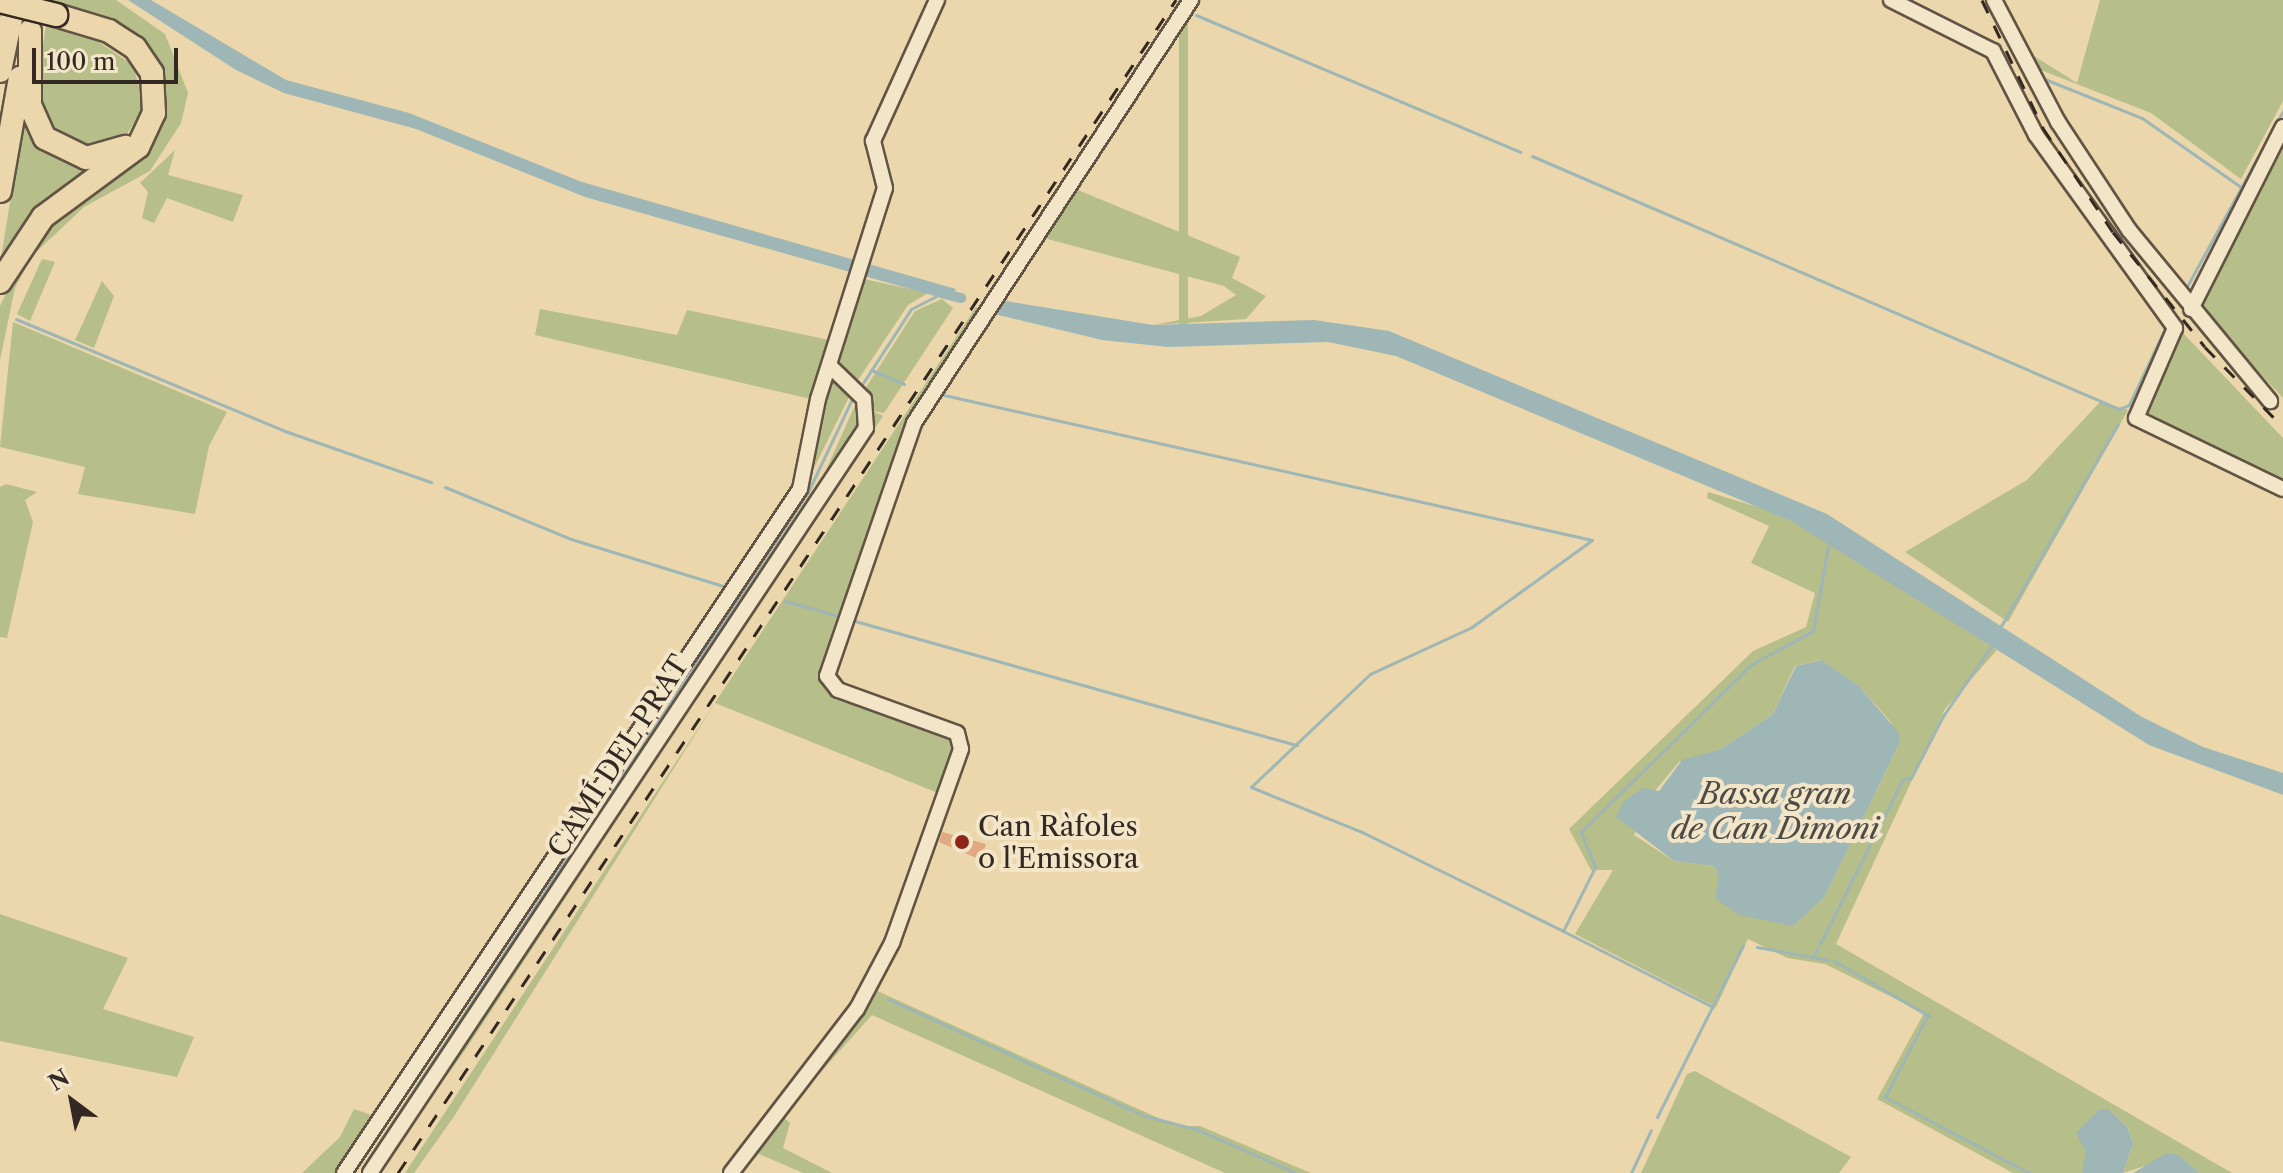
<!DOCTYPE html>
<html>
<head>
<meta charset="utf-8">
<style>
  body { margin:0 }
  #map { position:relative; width:2283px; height:1173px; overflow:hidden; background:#ebd7ab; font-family:"Libre Caslon Text",serif }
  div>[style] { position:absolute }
  .green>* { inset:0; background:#b6be89; transform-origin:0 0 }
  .water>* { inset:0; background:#9eb6b5 }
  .stream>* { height:3px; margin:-1.5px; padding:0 1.5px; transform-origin:1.5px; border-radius:1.5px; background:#9eb6b5 }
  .canal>* { height:10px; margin:-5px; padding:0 5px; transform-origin:5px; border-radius:5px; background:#9eb6b5 }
  .building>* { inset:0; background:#e0a981 }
  .roads { filter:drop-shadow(2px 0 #625444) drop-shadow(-2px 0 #625444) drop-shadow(0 2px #625444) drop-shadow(0 -2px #625444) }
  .minor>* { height:14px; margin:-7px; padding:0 7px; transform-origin:7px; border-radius:7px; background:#f2e5c8 }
  .highway>* { height:22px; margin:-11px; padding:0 11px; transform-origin:11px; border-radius:11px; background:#ebd7ab }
  .rail>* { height:3px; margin-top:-1.5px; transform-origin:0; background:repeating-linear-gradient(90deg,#342922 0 14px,transparent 0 28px) }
  .bridges { filter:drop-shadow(2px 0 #342922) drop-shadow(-2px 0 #342922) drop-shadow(0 2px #342922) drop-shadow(0 -2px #342922) }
  .highway-bridge>* { height:22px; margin:-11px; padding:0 11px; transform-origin:11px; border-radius:11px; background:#ebd7ab }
  .dots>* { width:22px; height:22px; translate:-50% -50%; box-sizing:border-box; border:4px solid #f2e5c8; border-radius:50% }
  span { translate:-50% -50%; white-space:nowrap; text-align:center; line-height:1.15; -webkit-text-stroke:8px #f2e5c8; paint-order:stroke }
  .street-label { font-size:28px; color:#342922 }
  .poi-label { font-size:28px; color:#342922 }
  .left { translate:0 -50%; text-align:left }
  .water-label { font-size:30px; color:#4e4c47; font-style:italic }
  .north { position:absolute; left:32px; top:1061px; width:80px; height:80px; -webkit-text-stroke:6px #f2e5c8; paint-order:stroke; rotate:328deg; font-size:22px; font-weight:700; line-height:32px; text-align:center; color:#342922 }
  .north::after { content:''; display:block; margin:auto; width:28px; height:36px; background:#342922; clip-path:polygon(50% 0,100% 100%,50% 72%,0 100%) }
  .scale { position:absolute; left:32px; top:48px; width:146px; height:36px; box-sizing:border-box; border:4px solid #342922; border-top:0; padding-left:10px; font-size:24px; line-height:28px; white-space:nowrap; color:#342922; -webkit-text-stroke:6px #f2e5c8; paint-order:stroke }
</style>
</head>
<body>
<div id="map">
  <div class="green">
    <div style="clip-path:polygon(51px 0,116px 0,165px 34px,188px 93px,181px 123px,150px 171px,84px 207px,32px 256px,15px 288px,0 360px,0 306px,35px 235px,143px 155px,166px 107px,164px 76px,148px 47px,135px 35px,49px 6px)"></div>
    <div style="left:1179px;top:0;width:9px;height:343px"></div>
    <div style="clip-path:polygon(2100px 0,2283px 0,2283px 101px,2241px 179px,2151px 113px,2033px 67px,2010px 24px,2031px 54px,2077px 83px)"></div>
    <div style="clip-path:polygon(46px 25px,87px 34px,133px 65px,144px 106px,124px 139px,91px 148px,55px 138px,36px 90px)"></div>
    <div style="clip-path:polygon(24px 116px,105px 163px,0 264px)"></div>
    <div style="clip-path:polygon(2283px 148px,2283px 398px,2201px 310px)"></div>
    <div style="clip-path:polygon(175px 150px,168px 175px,243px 195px,233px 222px,167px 198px,154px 223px,142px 218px,148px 192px,140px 183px)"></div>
    <div style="clip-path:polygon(1073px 188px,1240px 257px,1232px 278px,1266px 296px,1246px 319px,1153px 325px,1201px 316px,1236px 295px,1224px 286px,1040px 237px)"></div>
    <div style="clip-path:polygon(42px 259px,55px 262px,30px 321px,17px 314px)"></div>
    <div style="clip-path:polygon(864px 279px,928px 293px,908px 305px,854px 386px,837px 365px)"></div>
    <div style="clip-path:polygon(102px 281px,114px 296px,94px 348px,75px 340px)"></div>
    <div style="clip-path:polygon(942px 299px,953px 308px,884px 413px,873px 411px,863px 392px,915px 311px)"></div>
    <div style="clip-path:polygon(976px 307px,982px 310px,910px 424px,822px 677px,830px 693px,953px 735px,958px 750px,938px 793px,715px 703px,453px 1118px,414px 1173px,405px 1173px)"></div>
    <div style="clip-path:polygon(540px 309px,677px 335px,687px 310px,834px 341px,811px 399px,535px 335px)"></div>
    <div style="clip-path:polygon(13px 322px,227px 412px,209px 446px,195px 514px,78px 494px,85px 467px,0 447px)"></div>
    <div style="clip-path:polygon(2181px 331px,2283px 438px,2283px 481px,2146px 415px)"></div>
    <div style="clip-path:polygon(832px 381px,850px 395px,810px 476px,822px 402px)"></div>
    <div style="clip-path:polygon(2100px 402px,2128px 410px,2008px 622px,1905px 552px,2027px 480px)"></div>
    <div style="clip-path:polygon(856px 403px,883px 416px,466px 1049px,377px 1173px,377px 1153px,822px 479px)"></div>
    <div style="clip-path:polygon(6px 484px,37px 492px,25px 500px,33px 522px,7px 638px,0 637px,0 487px)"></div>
    <div style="clip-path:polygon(evenodd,1708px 492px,1774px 512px,1827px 540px,1997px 650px,1945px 709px,1836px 944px,2232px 1173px,2200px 1173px,2179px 1155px,2123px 1173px,2133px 1144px,2128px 1128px,2109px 1109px,2100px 1109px,2082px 1173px,2013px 1173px,1877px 1099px,1924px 1013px,1825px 964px,1787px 958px,1748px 939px,1716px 1007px,1575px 934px,1613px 870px,1591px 870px,1569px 829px,1753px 651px,1806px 627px,1815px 593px,1751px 563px,1769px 526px,1707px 498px,1708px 492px,1820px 660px,1858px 685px,1890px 721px,1900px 742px,1824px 898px,1793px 926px,1719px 877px,1714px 866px,1674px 861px,1634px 835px,1653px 793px,1679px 762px,1721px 749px,1772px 715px,1795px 666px,1820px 660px)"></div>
    <div style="clip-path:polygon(0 914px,128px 958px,103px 1009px,194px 1037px,177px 1077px,0 1041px)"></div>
    <div style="clip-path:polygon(875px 990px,1176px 1126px,1200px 1126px,1311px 1173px,1225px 1173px,872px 1015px,811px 1083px)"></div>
    <div style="clip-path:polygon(1695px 1071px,1727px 1089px,1851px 1157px,1839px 1173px,1641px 1173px,1687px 1074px)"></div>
    <div style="clip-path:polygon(354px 1109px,374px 1116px,341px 1173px,302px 1173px,340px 1137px)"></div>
    <div style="clip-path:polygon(784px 1118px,790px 1123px,783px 1148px,832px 1173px,803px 1173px,759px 1154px,740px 1173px)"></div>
  </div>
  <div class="water">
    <div style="clip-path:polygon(128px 0,151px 0,286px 80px,409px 113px,582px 182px,956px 289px,949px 300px,585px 197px,416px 129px,284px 93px,236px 70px)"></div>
    <div style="clip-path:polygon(999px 300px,1153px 325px,1314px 320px,1389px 331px,1827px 514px,2142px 717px,2203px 747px,2283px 773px,2283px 795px,2149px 745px,1791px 521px,1396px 356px,1328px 342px,1168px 347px,1102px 340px,990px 313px)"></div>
    <div style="clip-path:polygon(1821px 660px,1858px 685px,1899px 733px,1900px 742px,1824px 898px,1793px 926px,1739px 915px,1715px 898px,1719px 877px,1714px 866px,1674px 861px,1616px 817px,1624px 801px,1643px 788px,1659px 791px,1682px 760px,1721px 749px,1772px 715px,1796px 666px)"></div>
    <div style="clip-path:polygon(2100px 1109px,2109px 1109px,2128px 1128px,2133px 1144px,2123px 1173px,2082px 1173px,2086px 1151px,2076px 1133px)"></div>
    <div style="clip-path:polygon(2167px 1153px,2179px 1155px,2200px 1173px,2133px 1173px)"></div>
  </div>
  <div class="stream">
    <div style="left:1909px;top:0;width:68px;rotate:27.3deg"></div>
    <div style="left:1196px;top:15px;width:352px;rotate:22.9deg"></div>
    <div style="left:2042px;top:78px;width:108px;rotate:21.8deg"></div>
    <div style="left:2142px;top:118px;width:121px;rotate:34.9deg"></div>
    <div style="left:1532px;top:156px;width:639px;rotate:23.32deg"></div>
    <div style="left:2119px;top:409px;width:11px;rotate:-22deg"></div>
    <div style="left:2129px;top:405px;width:85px;rotate:-64.9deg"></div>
    <div style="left:2185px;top:290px;width:204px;rotate:-61.3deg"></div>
    <div style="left:16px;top:319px;width:291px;rotate:22.6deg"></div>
    <div style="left:285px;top:431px;width:155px;rotate:19.3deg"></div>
    <div style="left:871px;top:370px;width:36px;rotate:23deg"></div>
    <div style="left:861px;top:386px;width:92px;rotate:-57deg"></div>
    <div style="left:911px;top:309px;width:28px;rotate:-27deg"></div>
    <div style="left:944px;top:395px;width:664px;rotate:12.61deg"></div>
    <div style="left:1592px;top:540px;width:148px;rotate:144.1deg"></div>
    <div style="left:1472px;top:627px;width:112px;rotate:155.3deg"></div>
    <div style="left:1370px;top:674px;width:164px;rotate:136.5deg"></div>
    <div style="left:1251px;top:787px;width:120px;rotate:22.1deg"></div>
    <div style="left:1362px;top:832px;width:224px;rotate:26.2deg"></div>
    <div style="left:1563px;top:931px;width:72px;rotate:-63.4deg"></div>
    <div style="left:1595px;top:867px;width:38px;rotate:-112deg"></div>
    <div style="left:1581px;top:832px;width:240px;rotate:-44.5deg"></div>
    <div style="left:1752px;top:664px;width:69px;rotate:-28.4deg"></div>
    <div style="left:1813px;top:631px;width:92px;rotate:-80deg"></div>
    <div style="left:445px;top:487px;width:136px;rotate:22.4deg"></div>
    <div style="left:571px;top:539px;width:165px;rotate:17.2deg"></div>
    <div style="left:785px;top:601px;width:55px;rotate:15.8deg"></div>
    <div style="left:855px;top:621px;width:459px;rotate:15.7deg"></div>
    <div style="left:2001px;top:626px;width:233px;rotate:-59.9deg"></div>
    <div style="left:1563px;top:931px;width:168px;rotate:26.9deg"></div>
    <div style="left:1820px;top:944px;width:185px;rotate:-63.3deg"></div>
    <div style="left:1903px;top:779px;width:8px;rotate:-7deg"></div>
    <div style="left:1911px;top:778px;width:70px;rotate:-62.7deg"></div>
    <div style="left:1943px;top:716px;width:90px;rotate:-55.4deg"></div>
    <div style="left:1757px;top:947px;width:73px;rotate:10.2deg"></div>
    <div style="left:1813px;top:957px;width:10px;rotate:-61deg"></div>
    <div style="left:1834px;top:961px;width:110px;rotate:30.1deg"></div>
    <div style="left:888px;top:999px;width:282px;rotate:24.5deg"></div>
    <div style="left:1145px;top:1116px;width:53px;rotate:14.3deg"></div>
    <div style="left:1196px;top:1129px;width:109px;rotate:23.7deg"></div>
    <div style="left:1928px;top:1014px;width:93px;rotate:117.4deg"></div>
    <div style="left:1885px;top:1097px;width:163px;rotate:27.8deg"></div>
    <div style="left:1657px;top:1117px;width:192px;rotate:-63.4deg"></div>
    <div style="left:369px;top:1158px;width:798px;rotate:-56.61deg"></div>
    <div style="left:808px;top:492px;width:103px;rotate:-64.7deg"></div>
    <div style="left:1631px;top:1173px;width:47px;rotate:-65.1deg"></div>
  </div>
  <div class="canal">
    <div style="left:941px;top:293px;width:21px;rotate:14deg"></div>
  </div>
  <div class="building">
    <div style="clip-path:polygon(942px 832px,986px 844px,981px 860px,939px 842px)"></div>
  </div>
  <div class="roads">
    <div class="minor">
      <div style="left:1891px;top:0;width:114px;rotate:26.6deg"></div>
      <div style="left:1993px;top:51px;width:94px;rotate:62.9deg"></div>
      <div style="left:2036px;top:135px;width:238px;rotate:54.2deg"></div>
      <div style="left:2175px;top:328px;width:98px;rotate:113.4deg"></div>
      <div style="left:2136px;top:418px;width:163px;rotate:25.8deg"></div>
      <div style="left:1994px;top:0;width:138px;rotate:62.3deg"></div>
      <div style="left:2058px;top:122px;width:129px;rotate:56.7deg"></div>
      <div style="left:2129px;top:230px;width:222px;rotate:50.5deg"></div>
      <div style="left:2191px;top:309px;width:204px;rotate:-63.2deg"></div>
      <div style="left:344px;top:1173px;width:822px;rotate:-56.31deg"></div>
      <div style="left:800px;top:489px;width:92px;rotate:-78.7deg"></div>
      <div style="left:818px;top:399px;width:221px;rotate:-72.4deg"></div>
      <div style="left:885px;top:188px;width:49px;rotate:-104.3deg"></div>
      <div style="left:873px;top:141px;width:155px;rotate:-65.6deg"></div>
      <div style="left:370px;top:1173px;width:895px;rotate:-56.35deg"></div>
      <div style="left:866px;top:428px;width:29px;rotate:-94deg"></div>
      <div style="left:864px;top:399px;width:45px;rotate:-135.9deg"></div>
      <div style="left:731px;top:1173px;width:207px;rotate:-52.5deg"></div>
      <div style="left:857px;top:1009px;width:75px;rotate:-62.1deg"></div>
      <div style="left:892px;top:943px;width:206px;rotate:-70.4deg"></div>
      <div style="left:961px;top:749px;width:16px;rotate:-104deg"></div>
      <div style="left:957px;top:733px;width:127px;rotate:-160.1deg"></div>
      <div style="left:838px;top:690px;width:18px;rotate:-128deg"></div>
      <div style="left:827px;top:676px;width:268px;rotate:-71deg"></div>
      <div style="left:914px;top:423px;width:506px;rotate:-56.78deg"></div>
    </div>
    <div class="highway">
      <div style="left:30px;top:31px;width:74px;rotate:90deg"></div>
      <div style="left:30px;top:105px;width:36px;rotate:66deg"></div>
      <div style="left:45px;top:138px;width:46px;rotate:26deg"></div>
      <div style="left:86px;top:158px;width:41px;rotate:-15.8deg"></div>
      <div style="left:0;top:71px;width:73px;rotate:-78.1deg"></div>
      <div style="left:0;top:191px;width:115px;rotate:-80deg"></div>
      <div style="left:0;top:282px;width:78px;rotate:-56.5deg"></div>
      <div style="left:43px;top:217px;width:118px;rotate:-36.4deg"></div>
      <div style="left:138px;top:147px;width:38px;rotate:-65deg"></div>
      <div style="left:154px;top:113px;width:40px;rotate:-92.9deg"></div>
      <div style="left:152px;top:73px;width:30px;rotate:-124deg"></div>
      <div style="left:135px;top:48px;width:31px;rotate:-147deg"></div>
      <div style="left:109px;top:31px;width:55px;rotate:-163.2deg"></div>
    </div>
  </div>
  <div class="rail">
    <div style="left:1982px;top:0;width:142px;rotate:64.5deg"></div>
    <div style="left:2043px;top:128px;width:125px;rotate:56.1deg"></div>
    <div style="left:2113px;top:232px;width:147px;rotate:51.3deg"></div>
    <div style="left:2205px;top:347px;width:112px;rotate:45.7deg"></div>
    <div style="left:398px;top:1173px;width:1408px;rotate:-56.45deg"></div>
  </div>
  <div class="bridges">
    <div class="highway-bridge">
      <div style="left:0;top:1px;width:58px;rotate:14deg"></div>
    </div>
  </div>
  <div class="dots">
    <div style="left:962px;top:842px;background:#8f2418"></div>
  </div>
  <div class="street-label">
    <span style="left:618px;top:756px;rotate:-57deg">CAMÍ DEL PRAT</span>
  </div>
  <div class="poi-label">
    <span class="left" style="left:978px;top:842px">Can Ràfoles<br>o l'Emissora</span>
  </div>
  <div class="water-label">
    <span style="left:1775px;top:811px">Bassa gran<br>de Can Dimoni</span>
  </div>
  <div class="north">N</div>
  <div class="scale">100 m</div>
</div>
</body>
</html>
